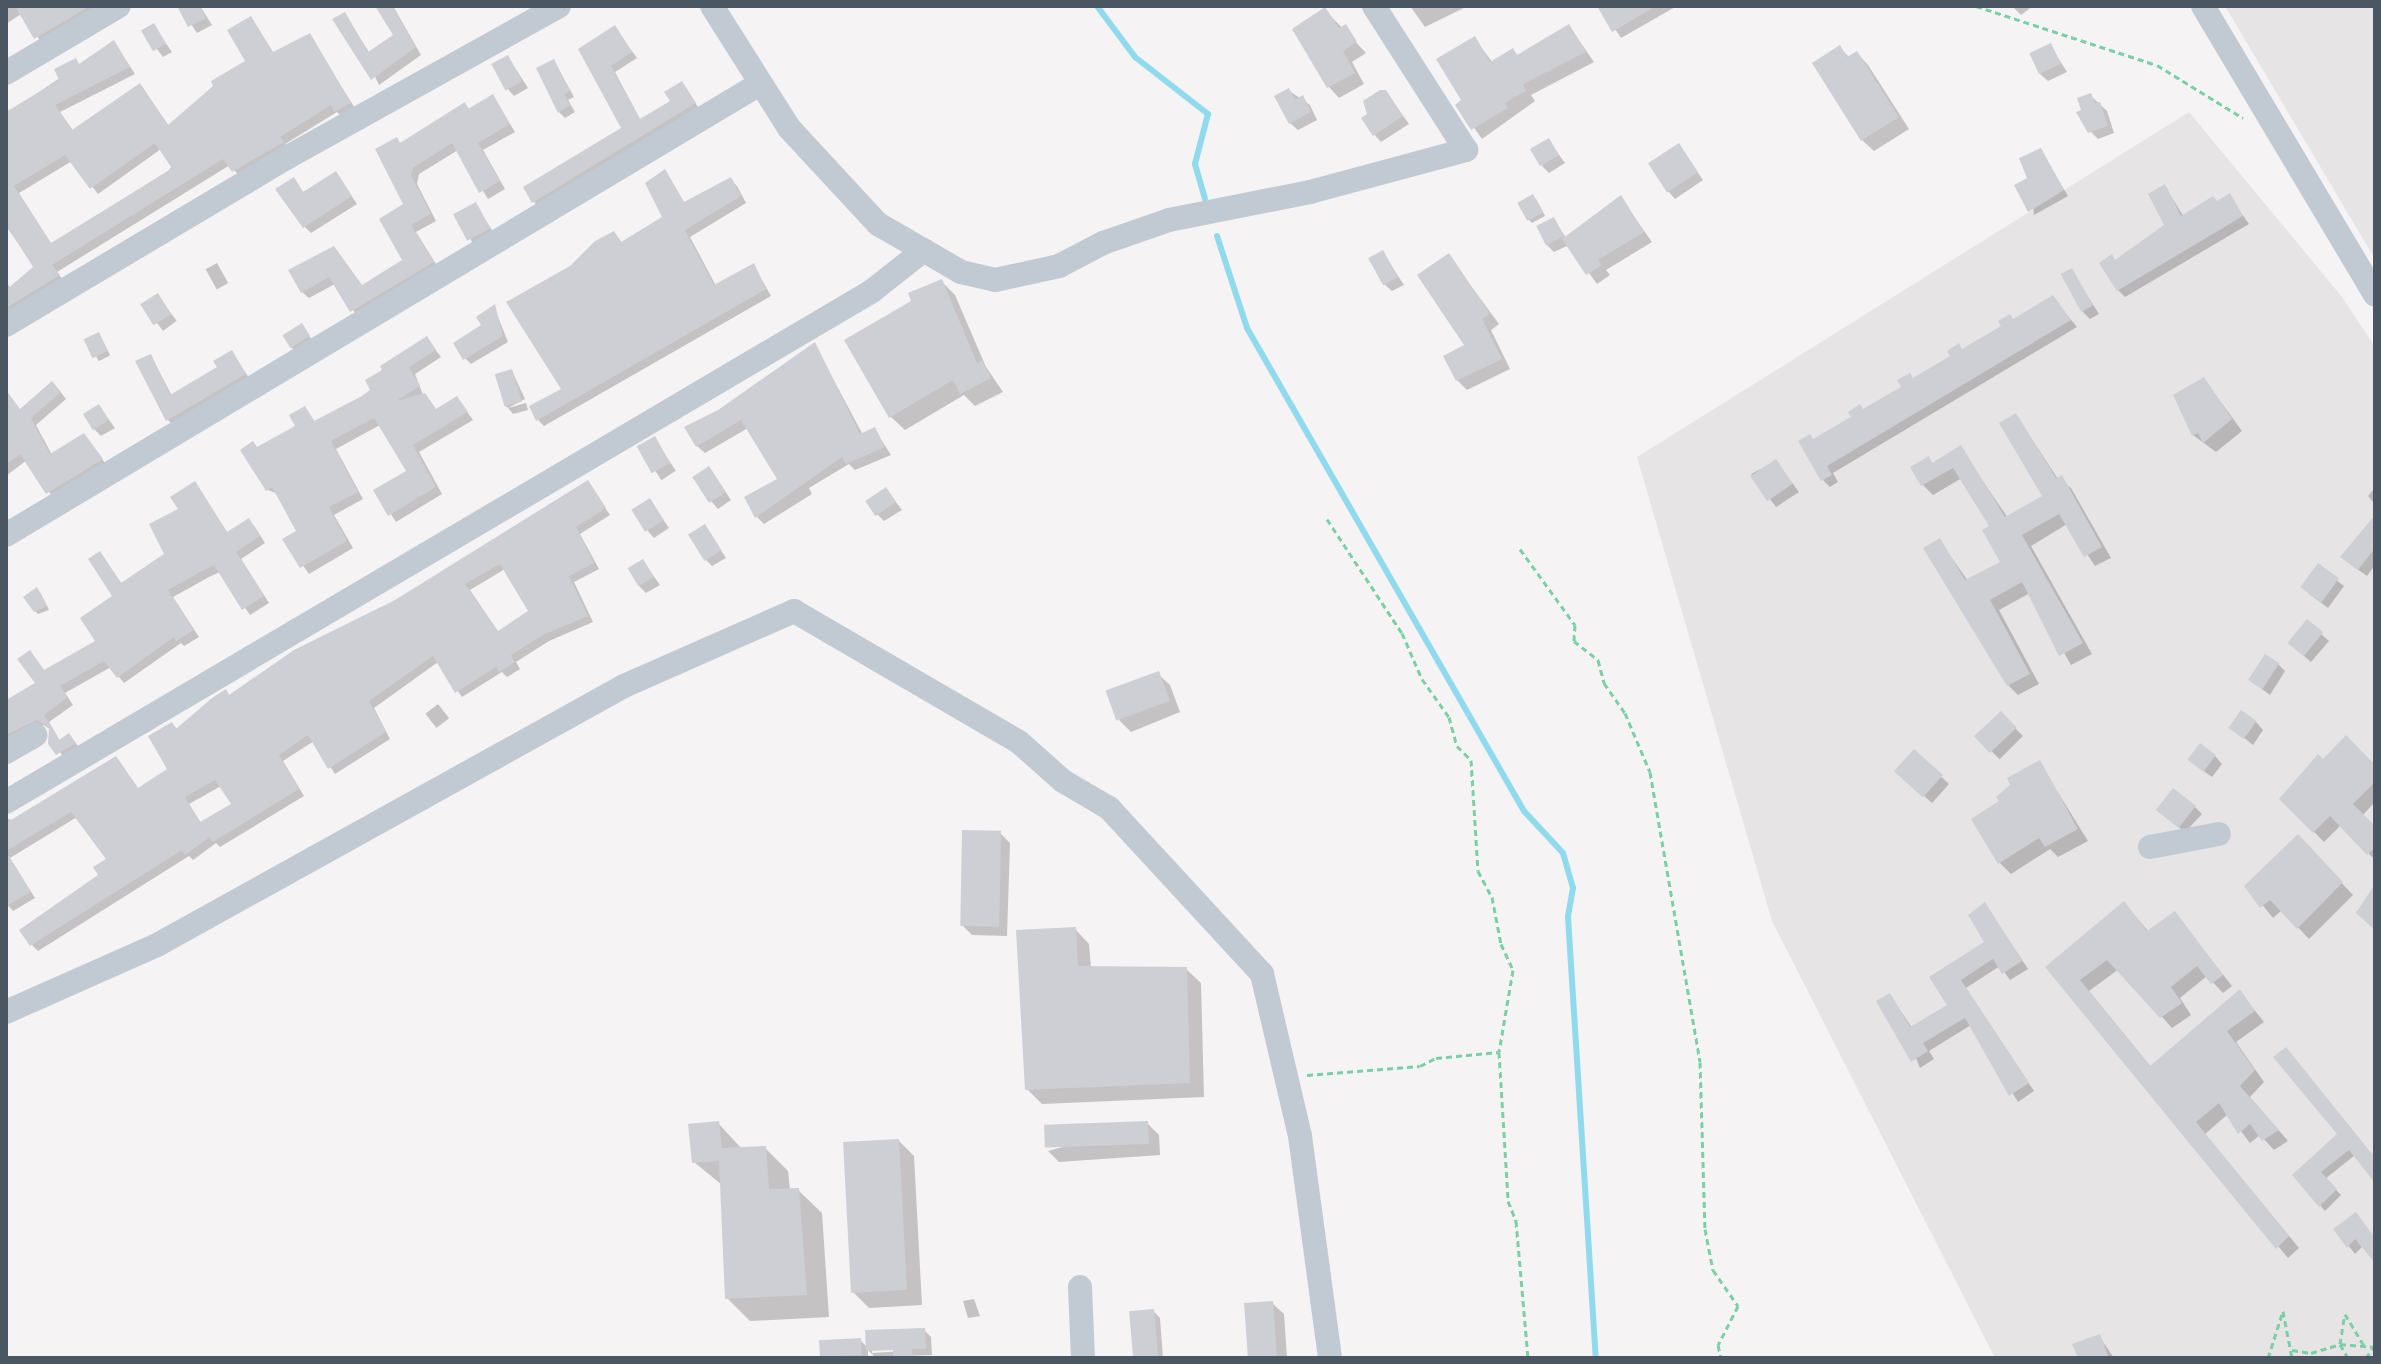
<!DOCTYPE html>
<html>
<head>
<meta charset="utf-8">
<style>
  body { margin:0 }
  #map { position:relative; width:2381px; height:1364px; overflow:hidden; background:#f5f3f3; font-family:"DM Sans",sans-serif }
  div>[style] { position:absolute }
  .education>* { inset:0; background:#e6e4e5 }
  .shadow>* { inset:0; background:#0003; transform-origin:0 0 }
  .stream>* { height:6px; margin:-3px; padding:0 3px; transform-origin:3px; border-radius:3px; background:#90daee }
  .building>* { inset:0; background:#cdcfd5; transform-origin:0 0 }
  .path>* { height:3px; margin-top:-1.5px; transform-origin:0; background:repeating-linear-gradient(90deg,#7ad0a6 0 6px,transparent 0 10px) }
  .minor>* { height:24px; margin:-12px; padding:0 12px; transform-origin:12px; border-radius:12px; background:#c1cad2 }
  span { translate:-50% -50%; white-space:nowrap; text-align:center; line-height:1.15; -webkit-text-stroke:8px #fff; paint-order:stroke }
  .frame { position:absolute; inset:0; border:8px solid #4a5661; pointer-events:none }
</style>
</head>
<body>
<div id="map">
  <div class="education">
    <div style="clip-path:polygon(2225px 6px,2375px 6px,2375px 259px)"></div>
    <div style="clip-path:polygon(2189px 112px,2342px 297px,2375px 347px,2375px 1358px,1995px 1358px,1772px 921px,1637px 457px)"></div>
  </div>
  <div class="shadow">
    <div style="clip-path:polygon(6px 6px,101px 6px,42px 43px,21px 14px,6px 24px)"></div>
    <div style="clip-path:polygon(186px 6px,200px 6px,212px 25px,197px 33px,181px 9px)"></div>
    <div style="clip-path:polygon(378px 6px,393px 6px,421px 55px,379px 85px,345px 14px,370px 54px,396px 36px)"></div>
    <div style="clip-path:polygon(1410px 6px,1468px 6px,1425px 27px)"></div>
    <div style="clip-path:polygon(1600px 6px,1677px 6px,1621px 38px)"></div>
    <div style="clip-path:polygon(2012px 6px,2033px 6px,2021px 15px)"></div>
    <div style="clip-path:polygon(1325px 10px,1366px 53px,1352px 62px,1364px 84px,1339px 98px,1329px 87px)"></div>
    <div style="clip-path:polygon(evenodd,251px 18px,274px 54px,309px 35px,356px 110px,343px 118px,337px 112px,285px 144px,289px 150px,240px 177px,230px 165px,57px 272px,65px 283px,6px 318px,6px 282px,11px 289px,35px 267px,6px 226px,6px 114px,114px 42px,135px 74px,60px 112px,74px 132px,140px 85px,169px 126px,248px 61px,251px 18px,161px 149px,174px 167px,52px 245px,19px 193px,72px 161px,98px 194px,161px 149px)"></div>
    <div style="clip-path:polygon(154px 26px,172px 52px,163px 57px,144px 32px)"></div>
    <div style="clip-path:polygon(1569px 26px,1594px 62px,1531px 95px,1535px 101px,1482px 139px,1458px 105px,1464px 101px,1474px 38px,1493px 63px,1512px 50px,1518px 56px)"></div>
    <div style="clip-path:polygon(615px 28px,637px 58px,615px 72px,641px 121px,672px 102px,682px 83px,700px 110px,539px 207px,534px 202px,624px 129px,581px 49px)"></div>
    <div style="clip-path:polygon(2050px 45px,2067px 72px,2048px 81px,2040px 74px)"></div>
    <div style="clip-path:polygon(1840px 48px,1850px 58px,1857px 53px,1868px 65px,1909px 129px,1874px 151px,1862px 140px)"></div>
    <div style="clip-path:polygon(508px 57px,528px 88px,514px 96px,507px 88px)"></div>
    <div style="clip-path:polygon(554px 61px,574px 97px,568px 100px,575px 112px,565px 118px,559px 112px)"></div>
    <div style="clip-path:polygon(1288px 90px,1310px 105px,1317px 120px,1298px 130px,1290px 123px)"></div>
    <div style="clip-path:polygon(1386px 92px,1409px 124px,1381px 142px,1374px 134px)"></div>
    <div style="clip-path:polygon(2090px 95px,2107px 111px,2114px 133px,2098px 139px,2090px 131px)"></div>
    <div style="clip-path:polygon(493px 97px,515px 132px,483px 150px,505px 189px,488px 199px,458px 150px,419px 174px,417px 184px,436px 221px,416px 232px,439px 269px,358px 317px,335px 284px,309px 298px,302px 292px,334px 248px,363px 287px,405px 261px,406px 204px,397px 140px,401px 144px,465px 104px,470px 110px)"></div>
    <div style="clip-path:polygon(1549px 141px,1565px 163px,1549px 173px,1542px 166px)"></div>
    <div style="clip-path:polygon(1679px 146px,1703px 180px,1675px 199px,1668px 191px)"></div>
    <div style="clip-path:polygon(2041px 151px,2068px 196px,2034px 215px,2030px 179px)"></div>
    <div style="clip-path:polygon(665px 172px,685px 204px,731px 180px,737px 186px,746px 203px,690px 237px,716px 286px,754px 266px,771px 296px,544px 426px,538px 420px,564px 390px,572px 268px,614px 233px,623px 244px,665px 218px)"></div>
    <div style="clip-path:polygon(336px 173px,357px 204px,311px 233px,304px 226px,293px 180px,305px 194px)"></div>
    <div style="clip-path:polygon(2165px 187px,2184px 217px,2229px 196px,2249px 224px,2125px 297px,2118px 290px,2112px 257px,2116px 261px,2167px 225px)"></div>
    <div style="clip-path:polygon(1621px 198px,1652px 242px,1606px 270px,1610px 275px,1597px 284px,1569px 245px,1554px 252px,1547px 245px,1554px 219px,1566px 238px)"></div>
    <div style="clip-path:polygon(1536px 199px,1545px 216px,1532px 223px,1529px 220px)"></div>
    <div style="left:475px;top:204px;width:38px;height:23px;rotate:57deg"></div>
    <div style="clip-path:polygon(1383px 253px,1404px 285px,1392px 291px,1384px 284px)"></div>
    <div style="clip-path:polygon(1448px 255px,1499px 324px,1491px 330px,1510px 369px,1467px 390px,1457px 380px,1467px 346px)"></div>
    <div style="left:217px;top:263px;width:23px;height:13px;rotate:61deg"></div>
    <div style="clip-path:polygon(2071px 270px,2099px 314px,2090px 319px,2083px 312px)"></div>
    <div style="clip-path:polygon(941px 281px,955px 295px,986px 367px,1003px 392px,975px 406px,964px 395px,905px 430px,891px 417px,913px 302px)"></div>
    <div style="left:158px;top:296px;width:31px;height:17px;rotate:53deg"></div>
    <div style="clip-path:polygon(2053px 298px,2077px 327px,1833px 473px,1838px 482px,1830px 487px,1823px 480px,1814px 440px)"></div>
    <div style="clip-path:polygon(494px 307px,508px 342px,471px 364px,465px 358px)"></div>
    <div style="clip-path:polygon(301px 325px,315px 344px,298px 354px,291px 347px)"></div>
    <div style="left:99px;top:334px;width:24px;height:13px;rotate:62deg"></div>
    <div style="clip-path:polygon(427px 339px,441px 357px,415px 374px,423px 395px,437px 411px,457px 398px,473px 420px,419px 452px,442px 494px,396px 522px,376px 491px,409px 472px,380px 425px,336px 449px,363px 499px,334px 515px,353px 548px,309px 574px,285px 540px,299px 531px,278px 494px,268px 490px,258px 449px,298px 427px,305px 408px,316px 423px,363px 397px)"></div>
    <div style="clip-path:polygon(815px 345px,863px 435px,875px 430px,891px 455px,855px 470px,849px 464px,809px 488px,812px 494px,764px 524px,757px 517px,780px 480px,748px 428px,705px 453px,697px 446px)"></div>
    <div style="clip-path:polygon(232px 352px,251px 381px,174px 426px,168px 420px,151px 356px,172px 396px,220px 368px)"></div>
    <div style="clip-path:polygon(512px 371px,525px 399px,508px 408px,506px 406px)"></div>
    <div style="clip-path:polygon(2204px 379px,2242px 431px,2216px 452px,2193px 435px,2176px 396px)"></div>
    <div style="clip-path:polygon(59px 390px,66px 399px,36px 425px,52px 455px,90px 443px,108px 467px,54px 499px,27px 460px,6px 476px,6px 392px,20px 410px)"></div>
    <div style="clip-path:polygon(526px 403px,528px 410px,513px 414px,508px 408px)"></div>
    <div style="clip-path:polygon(99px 406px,115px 428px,101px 436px,94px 429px)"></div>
    <div style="clip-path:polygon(2016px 415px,2058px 479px,2071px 488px,2111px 558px,2095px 566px,2067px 524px,2031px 546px,2092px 654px,2071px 665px,2030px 593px,1999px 610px,2039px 684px,2018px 695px,2008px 685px,1940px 541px,1968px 581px,2003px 562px,1992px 527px,1962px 478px,1933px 495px,1923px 485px,1928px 459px,1934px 465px,1960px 448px,2008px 518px,2045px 496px)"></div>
    <div style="left:655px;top:439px;width:38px;height:17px;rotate:57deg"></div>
    <div style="clip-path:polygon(1776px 461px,1799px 492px,1776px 507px,1751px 474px)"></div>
    <div style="clip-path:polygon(709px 468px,731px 500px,718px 509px,711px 501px)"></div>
    <div style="clip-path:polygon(evenodd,588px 483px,610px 515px,580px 534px,599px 569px,574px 582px,593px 622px,549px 641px,516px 662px,520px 669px,507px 677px,502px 672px,462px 697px,438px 662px,374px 708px,390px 739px,335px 774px,314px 741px,283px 761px,304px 796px,220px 847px,216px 843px,193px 860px,189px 856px,38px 951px,32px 945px,22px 931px,101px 875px,109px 860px,77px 817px,10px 858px,35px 898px,13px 911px,6px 903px,6px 819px,15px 820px,116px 758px,139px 790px,170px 770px,172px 724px,178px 730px,226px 692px,230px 696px,396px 601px,588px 483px,505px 569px,531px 612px,499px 633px,470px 590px,505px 569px,588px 483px,221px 786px,234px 805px,201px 823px,189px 804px,221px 786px)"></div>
    <div style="clip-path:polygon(194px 484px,228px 533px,249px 521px,255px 527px,265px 543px,241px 559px,269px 603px,250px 615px,220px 572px,209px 577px,173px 597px,199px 637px,184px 646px,181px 643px,124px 683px,111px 667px,65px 693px,73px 705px,49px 722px,60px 741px,75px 742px,81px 750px,64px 760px,50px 729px,43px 725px,6px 749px,6px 703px,38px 684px,36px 659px,45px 672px,98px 642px,115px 597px,100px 553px,122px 584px,167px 555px)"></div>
    <div style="clip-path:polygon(2375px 488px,2375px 504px,2368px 496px)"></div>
    <div style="clip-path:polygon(886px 489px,902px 510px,884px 521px,877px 514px)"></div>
    <div style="clip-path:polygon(650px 501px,669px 528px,654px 538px,647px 530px)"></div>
    <div style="clip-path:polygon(705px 526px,726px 558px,712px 566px,705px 559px)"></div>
    <div style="clip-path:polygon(2375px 539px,2375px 565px,2367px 576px,2350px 564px)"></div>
    <div style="clip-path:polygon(643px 561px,660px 585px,646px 593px,639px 586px)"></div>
    <div style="clip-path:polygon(2318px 566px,2344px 586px,2328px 608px,2308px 593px)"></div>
    <div style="clip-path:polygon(40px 592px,49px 610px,38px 614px,35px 611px)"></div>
    <div style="clip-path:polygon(2321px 634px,2329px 641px,2311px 662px,2297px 650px)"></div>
    <div style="clip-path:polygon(2278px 664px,2285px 671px,2270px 695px,2250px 680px)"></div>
    <div style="clip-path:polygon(1158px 674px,1170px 685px,1180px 712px,1131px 732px,1119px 720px)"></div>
    <div style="left:438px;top:704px;width:18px;height:16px;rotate:52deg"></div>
    <div style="left:2001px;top:714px;width:31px;height:33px;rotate:45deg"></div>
    <div style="clip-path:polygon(2256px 722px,2263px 730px,2253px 745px,2232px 728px)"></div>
    <div style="clip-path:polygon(1914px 752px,1949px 784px,1932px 803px,1905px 779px)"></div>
    <div style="clip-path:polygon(2215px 756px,2222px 764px,2212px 777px,2198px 767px)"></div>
    <div style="clip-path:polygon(2039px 762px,2088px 841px,2058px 857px,2050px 849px,2011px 874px,1999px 862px,2002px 802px)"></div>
    <div style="clip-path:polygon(2323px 762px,2375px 768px,2375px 802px,2362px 816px,2375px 829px,2375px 860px,2341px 825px,2324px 842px,2282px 799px)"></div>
    <div style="clip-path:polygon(2195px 807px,2202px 814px,2185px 832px,2166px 817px)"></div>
    <div style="clip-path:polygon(1000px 833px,1010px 843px,1007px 936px,972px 935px,962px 925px)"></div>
    <div style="clip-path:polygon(2298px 837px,2353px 895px,2309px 939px,2282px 910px,2273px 918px,2247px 886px)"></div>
    <div style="clip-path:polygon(2124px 903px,2149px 932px,2175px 914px,2232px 986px,2223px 993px,2207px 976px,2180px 998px,2191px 1015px,2172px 1028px,2119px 969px,2089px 991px,2151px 1067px,2240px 992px,2264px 1022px,2236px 1042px,2264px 1082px,2250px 1097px,2288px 1141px,2274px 1150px,2260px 1135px,2250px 1143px,2228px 1114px,2205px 1134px,2299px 1248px,2288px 1258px,2048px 967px)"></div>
    <div style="clip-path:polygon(1985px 904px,2028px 969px,2010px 980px,2000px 966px,1966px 988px,2034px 1091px,2018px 1102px,1971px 1025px,1929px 1051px,1934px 1059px,1920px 1068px,1890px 995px,1912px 1028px,1950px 1006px,1931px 978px,1986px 943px)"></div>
    <div style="clip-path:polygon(1075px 929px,1089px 944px,1091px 968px,1186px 969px,1201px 983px,1204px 1097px,1042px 1104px,1027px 1089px)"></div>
    <div style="clip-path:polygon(2291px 1055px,2375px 1158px,2375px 1178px,2355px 1155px,2325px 1179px,2341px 1195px,2325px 1211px,2294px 1175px,2340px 1134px)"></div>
    <div style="clip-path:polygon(718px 1123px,742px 1149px,765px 1148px,788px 1171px,790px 1190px,798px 1190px,822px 1213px,829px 1317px,750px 1321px,727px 1298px,722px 1185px,694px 1162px)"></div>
    <div style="clip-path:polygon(1147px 1123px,1159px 1135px,1160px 1155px,1059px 1162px,1048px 1151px)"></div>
    <div style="clip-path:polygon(899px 1141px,914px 1156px,922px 1305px,869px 1308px,853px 1292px)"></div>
    <div style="clip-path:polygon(2336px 1230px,2375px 1238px,2375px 1260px,2363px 1246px,2355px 1254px)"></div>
    <div style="clip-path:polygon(974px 1299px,980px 1316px,968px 1318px,963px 1301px)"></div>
    <div style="clip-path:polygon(1272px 1303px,1284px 1314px,1287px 1358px,1249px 1358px)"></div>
    <div style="clip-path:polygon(1153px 1311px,1160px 1318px,1163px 1358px,1135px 1358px)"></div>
    <div style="clip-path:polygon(evenodd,924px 1330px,931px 1337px,932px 1355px,875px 1357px,868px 1350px,868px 1358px,822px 1357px,860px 1340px,868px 1348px,924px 1330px,903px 1347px,903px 1351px,872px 1353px,872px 1349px,903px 1347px)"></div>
    <div style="clip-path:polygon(2099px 1336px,2114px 1358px,2076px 1358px,2079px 1357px)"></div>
  </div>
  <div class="stream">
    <div style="left:1097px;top:6px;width:64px;rotate:53.3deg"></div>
    <div style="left:1135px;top:57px;width:93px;rotate:38deg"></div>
    <div style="left:1208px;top:114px;width:52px;rotate:104.6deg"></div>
    <div style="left:1195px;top:164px;width:36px;rotate:74deg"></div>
    <div style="left:1217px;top:236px;width:97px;rotate:71.9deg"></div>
    <div style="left:1247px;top:328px;width:557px;rotate:60.17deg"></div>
    <div style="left:1524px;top:811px;width:57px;rotate:47.1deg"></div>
    <div style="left:1563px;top:853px;width:36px;rotate:74deg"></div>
    <div style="left:1573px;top:888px;width:29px;rotate:100deg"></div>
    <div style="left:1568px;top:917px;width:442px;rotate:86.4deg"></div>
  </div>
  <div class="building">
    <div style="clip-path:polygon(15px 6px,90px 6px,34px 39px)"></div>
    <div style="clip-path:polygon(177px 6px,200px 6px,206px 18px,188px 27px)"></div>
    <div style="clip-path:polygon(375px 6px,392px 6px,416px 47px,371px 80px,332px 19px,345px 12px,368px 52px,393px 35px)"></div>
    <div style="clip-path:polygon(1597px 6px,1656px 6px,1612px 32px)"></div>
    <div style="clip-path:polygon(1325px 7px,1339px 28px,1346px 24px,1357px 42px,1343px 51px,1355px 73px,1327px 88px,1292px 29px)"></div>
    <div style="clip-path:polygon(evenodd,251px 16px,273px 52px,310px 33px,351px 103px,334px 112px,331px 105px,280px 137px,284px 142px,232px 172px,223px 159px,52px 265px,60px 275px,6px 308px,6px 290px,33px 267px,6px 224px,6px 112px,59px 80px,54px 69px,76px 58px,79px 64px,114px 40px,130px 67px,55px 105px,72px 130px,140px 83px,168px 125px,213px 86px,211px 81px,245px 61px,227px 30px,251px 16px,155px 143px,171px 167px,168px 171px,51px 243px,14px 186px,65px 155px,90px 189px,155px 143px)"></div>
    <div style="left:154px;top:23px;width:24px;height:15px;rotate:60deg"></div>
    <div style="clip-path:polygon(1569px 24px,1586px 52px,1523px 84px,1526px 91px,1505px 103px,1508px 108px,1471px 130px,1455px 105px,1461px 100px,1436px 59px,1475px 36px,1490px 62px,1513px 48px,1517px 55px)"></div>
    <div style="clip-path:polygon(615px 25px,632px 52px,611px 66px,640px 119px,670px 101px,664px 92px,682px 81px,696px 103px,532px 203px,523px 187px,621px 128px,578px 49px)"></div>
    <div style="left:2051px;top:43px;width:23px;height:24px;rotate:65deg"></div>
    <div style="clip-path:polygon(1840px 45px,1847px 57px,1857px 51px,1899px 117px,1861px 141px,1812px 63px)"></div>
    <div style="left:508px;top:55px;width:30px;height:19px;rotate:62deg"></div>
    <div style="clip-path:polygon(554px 59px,570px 91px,564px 94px,570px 105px,558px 113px,536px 68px)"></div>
    <div style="clip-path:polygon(1289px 88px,1295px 100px,1303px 95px,1311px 112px,1289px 124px,1274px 96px)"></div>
    <div style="clip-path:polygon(1380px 90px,1386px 90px,1403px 116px,1373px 136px,1361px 118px,1367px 114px,1363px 101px)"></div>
    <div style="clip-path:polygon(2091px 93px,2095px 103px,2100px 102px,2108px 126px,2088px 133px,2076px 112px,2081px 110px,2077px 98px)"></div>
    <div style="clip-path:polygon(493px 94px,510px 124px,478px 143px,500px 181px,479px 193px,452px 143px,413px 168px,411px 175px,431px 214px,411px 225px,434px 262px,350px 312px,329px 277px,301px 293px,288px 270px,334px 246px,362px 285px,402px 260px,379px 219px,403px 204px,375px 149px,397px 137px,400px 143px,465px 102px,468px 109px)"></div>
    <div style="left:1549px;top:138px;width:20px;height:22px;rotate:60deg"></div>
    <div style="left:1679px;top:143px;width:35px;height:37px;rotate:57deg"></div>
    <div style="clip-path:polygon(2041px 148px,2064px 190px,2028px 212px,2014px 185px,2027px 178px,2019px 158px)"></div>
    <div style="clip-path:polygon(665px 169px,684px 202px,731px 177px,741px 196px,685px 230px,714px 285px,754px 263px,766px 289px,536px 421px,529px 406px,561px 389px,506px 302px,570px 266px,595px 241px,614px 231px,621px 242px,662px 217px,645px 183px)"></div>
    <div style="clip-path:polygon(336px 171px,352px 196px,303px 228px,275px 189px,294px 177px,303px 192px)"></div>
    <div style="clip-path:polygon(2165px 184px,2181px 216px,2213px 196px,2217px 201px,2230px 193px,2243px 216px,2117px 291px,2099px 263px,2112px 254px,2115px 260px,2164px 225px,2148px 194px)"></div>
    <div style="left:1533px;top:194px;width:21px;height:18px;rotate:61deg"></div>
    <div style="clip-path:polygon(1621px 195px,1644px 232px,1598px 260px,1602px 265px,1586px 275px,1562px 239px)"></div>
    <div style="left:476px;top:202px;width:30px;height:26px;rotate:62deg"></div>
    <div style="left:1554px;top:217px;width:22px;height:20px;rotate:63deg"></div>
    <div style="left:1383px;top:250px;width:31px;height:17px;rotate:61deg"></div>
    <div style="clip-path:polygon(1449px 253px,1490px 314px,1482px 319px,1502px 359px,1456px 381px,1443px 356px,1464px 345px,1417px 275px)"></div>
    <div style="left:2072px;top:268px;width:43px;height:13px;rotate:61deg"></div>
    <div style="clip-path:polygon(942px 279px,977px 363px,982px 360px,991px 378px,960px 394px,953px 380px,889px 418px,844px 340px,911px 301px,908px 293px)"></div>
    <div style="left:158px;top:293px;width:25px;height:21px;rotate:58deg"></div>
    <div style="clip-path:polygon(2053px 295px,2071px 320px,1827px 466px,1832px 475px,1821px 481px,1798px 441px,1810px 434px,1813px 439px,1851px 417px,1848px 412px,1860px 404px,1863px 409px,1901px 387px,1897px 380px,1910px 373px,1913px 378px,1950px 356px,1947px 351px,1959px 343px,1962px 349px,2001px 326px,1998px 321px,2010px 314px,2013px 319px)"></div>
    <div style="clip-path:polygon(495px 304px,503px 336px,463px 360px,453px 343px,481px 325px,476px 317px)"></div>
    <div style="left:302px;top:323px;width:15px;height:23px;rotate:58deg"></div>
    <div style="left:99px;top:332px;width:21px;height:17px;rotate:65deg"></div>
    <div style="clip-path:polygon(427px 336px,436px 350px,409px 367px,420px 386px,396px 401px,425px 393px,436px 409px,457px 396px,468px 412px,413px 445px,436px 487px,388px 516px,373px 490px,406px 471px,374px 418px,331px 441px,358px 492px,329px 507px,347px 541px,300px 568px,282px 539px,296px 531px,272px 487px,266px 491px,240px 450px,253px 441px,257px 447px,295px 426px,289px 415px,305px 406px,314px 421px,362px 396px,370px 390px,365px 380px,382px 370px,380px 366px)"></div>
    <div style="clip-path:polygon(815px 342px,860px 434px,875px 427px,885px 447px,846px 464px,842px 457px,755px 518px,744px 497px,777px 479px,741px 420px,696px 447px,684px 427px,718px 410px)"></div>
    <div style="clip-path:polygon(232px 350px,246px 374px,166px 421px,135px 361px,151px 354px,170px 395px,217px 367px,213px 361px)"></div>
    <div style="left:512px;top:369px;width:34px;height:18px;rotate:73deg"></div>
    <div style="clip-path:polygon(2204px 377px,2232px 419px,2203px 443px,2198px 433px,2192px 436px,2173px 395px)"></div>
    <div style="clip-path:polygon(52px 381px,61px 392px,31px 418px,50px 454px,84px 433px,103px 459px,46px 494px,20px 454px,6px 465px,6px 390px,20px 409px)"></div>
    <div style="left:99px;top:404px;width:19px;height:19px;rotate:58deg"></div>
    <div style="clip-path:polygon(2016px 413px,2056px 478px,2062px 475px,2102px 547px,2084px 557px,2059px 514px,2022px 535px,2083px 643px,2059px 656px,2022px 582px,1990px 600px,2030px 674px,2007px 686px,1923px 548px,1940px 538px,1965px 580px,2000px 562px,1982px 530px,1989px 526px,1953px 468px,1921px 486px,1910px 467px,1929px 456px,1932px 463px,1961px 445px,2005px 517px,2042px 496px,1999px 423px)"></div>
    <div style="left:655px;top:436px;width:31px;height:21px;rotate:61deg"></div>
    <div style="left:1776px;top:459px;width:30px;height:31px;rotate:56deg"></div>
    <div style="left:709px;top:466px;width:31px;height:20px;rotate:57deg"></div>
    <div style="clip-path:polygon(evenodd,588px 480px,606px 508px,576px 527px,594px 563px,569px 576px,588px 616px,543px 635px,511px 655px,515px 662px,499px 672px,496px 667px,455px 693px,433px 656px,369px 701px,386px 732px,328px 769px,308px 735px,279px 755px,299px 789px,213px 842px,210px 837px,185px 855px,182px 850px,30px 946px,19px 930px,98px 875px,93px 867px,106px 859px,71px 812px,6px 851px,6px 823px,116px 756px,138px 788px,167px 769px,148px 736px,172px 722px,176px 729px,212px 698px,226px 689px,229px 695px,294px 650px,395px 600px,588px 480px,500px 564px,528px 611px,498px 631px,465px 584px,500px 564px,588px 480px,215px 780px,231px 804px,200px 822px,185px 797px,215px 780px)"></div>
    <div style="clip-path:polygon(195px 481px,227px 532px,249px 518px,260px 536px,236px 552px,264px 596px,242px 610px,214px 565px,202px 571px,168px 590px,194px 630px,176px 641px,174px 637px,117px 678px,104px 661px,60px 686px,68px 697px,44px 715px,59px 740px,69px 733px,76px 743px,56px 755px,48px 744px,49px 728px,37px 720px,6px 735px,6px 700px,35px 683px,17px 659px,30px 650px,44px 670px,95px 641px,80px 618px,112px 596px,88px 559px,100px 551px,121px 583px,164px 554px,149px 524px,178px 509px,170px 497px)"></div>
    <div style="left:886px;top:487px;width:18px;height:25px;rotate:56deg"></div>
    <div style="left:650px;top:498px;width:26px;height:22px;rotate:58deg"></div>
    <div style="clip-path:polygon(2375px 515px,2375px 548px,2358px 570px,2340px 557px)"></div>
    <div style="left:705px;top:524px;width:31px;height:20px;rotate:58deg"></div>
    <div style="left:643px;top:559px;width:21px;height:18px;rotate:59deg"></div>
    <div style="left:2318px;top:563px;width:26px;height:30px;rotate:36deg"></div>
    <div style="clip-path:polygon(37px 587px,47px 606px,34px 612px,23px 597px)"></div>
    <div style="left:2307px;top:619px;width:21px;height:31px;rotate:39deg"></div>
    <div style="left:2265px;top:654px;width:17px;height:31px;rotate:33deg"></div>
    <div style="left:1159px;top:671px;width:32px;height:57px;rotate:70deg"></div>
    <div style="left:2241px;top:710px;width:19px;height:22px;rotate:35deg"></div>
    <div style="left:2001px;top:711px;width:23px;height:37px;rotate:47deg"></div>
    <div style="clip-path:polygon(2346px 735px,2375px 765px,2375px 782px,2353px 804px,2375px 826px,2375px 848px,2367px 855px,2330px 816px,2313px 833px,2279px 799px,2318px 754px,2323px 759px)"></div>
    <div style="left:2200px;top:743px;width:20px;height:21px;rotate:37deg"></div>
    <div style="left:1914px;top:749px;width:39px;height:30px;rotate:42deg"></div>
    <div style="clip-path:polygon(2040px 760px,2078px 829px,2045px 847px,2039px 838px,1998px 864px,1971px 819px,1999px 801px,1996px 797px,2010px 785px,2007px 778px)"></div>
    <div style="left:2173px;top:788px;width:29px;height:28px;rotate:38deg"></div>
    <div style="left:962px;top:830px;width:39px;height:96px;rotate:1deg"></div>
    <div style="clip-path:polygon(2298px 834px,2343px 882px,2297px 929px,2270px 900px,2260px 908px,2244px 886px)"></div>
    <div style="clip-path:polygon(6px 852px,31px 892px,6px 906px)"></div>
    <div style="clip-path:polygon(2375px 884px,2375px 930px,2356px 913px)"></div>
    <div style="clip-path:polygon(2124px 901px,2147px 931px,2175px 911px,2223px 975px,2211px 984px,2197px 966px,2171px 987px,2182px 1003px,2160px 1018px,2107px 960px,2080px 980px,2150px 1066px,2240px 989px,2255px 1011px,2227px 1031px,2255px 1070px,2240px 1086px,2279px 1130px,2262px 1141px,2250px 1124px,2238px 1134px,2219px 1103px,2196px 1122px,2289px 1236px,2276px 1249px,2045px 967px)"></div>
    <div style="clip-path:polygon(1985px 902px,2022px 961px,2002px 974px,1993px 959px,1961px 980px,2029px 1083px,2009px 1096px,1965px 1018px,1923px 1043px,1928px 1051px,1911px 1062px,1876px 1001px,1890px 993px,1910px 1027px,1947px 1005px,1929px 977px,1984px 942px,1968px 915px)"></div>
    <div style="clip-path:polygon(1076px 927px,1078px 966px,1187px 967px,1190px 1083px,1025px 1090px,1016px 930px)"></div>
    <div style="clip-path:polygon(2286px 1047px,2375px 1158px,2375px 1183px,2349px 1150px,2321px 1172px,2337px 1189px,2319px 1207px,2292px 1175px,2337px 1134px,2273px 1057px)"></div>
    <div style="clip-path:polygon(719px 1121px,722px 1148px,766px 1146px,769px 1189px,799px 1188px,807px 1295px,725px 1299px,719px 1161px,692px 1163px,688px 1124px)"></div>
    <div style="left:1148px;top:1121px;width:23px;height:104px;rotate:88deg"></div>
    <div style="left:899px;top:1139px;width:151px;height:56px;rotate:87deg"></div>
    <div style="clip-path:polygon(2356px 1212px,2375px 1238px,2375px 1263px,2355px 1239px,2347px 1248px,2333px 1229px)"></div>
    <div style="left:1273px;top:1301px;width:57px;height:29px;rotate:86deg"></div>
    <div style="left:1154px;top:1309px;width:49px;height:25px;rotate:85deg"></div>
    <div style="clip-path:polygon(925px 1328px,926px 1349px,912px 1349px,913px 1358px,893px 1358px,893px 1350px,866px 1351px,865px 1330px)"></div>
    <div style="clip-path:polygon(2100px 1334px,2109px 1358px,2078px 1358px,2072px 1344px)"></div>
    <div style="left:861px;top:1338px;width:17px;height:42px;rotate:87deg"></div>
  </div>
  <div class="path">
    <div style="left:1976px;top:6px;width:190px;rotate:18.1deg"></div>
    <div style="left:2157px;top:65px;width:101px;rotate:31.6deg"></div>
    <div style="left:1327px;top:519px;width:136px;rotate:56.7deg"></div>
    <div style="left:1402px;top:633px;width:50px;rotate:66.5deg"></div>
    <div style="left:1422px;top:679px;width:47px;rotate:54.6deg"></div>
    <div style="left:1449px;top:717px;width:30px;rotate:75deg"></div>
    <div style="left:1457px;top:746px;width:20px;rotate:45deg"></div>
    <div style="left:1471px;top:760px;width:111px;rotate:86.4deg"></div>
    <div style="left:1478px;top:871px;width:30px;rotate:62deg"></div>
    <div style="left:1492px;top:897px;width:48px;rotate:79.2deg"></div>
    <div style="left:1501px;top:944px;width:29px;rotate:65deg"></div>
    <div style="left:1513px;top:970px;width:83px;rotate:99.7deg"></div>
    <div style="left:1499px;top:1052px;width:149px;rotate:86.5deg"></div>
    <div style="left:1508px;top:1201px;width:22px;rotate:68deg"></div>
    <div style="left:1516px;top:1221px;width:138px;rotate:85deg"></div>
    <div style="left:1520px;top:549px;width:94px;rotate:54.1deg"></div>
    <div style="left:1575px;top:625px;width:16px;rotate:94deg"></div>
    <div style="left:1574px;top:641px;width:31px;rotate:38deg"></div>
    <div style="left:1598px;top:660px;width:24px;rotate:75deg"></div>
    <div style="left:1604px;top:683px;width:37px;rotate:55deg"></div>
    <div style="left:1625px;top:713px;width:64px;rotate:67deg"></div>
    <div style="left:1650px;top:772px;width:294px;rotate:80.2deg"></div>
    <div style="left:1700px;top:1062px;width:167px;rotate:88.3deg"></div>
    <div style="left:1705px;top:1229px;width:42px;rotate:79deg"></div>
    <div style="left:1713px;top:1270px;width:44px;rotate:55.2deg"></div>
    <div style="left:1738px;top:1306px;width:44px;rotate:117.1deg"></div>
    <div style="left:1718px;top:1345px;width:13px;rotate:77deg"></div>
    <div style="left:1307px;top:1075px;width:113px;rotate:-4.6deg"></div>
    <div style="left:1420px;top:1066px;width:18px;rotate:-27deg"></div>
    <div style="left:1436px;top:1058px;width:63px;rotate:-5.4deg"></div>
    <div style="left:2292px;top:1350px;width:19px;rotate:9deg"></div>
    <div style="left:2311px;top:1353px;width:30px;rotate:-17deg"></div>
    <div style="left:2340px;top:1344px;width:30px;rotate:-81deg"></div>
    <div style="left:2345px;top:1314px;width:37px;rotate:59deg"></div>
    <div style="left:2268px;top:1358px;width:49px;rotate:-72.3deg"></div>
    <div style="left:2283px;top:1311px;width:48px;rotate:79.2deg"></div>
    <div style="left:2348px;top:1358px;width:16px;rotate:-120deg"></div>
    <div style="left:2340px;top:1344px;width:33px;rotate:5deg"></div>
    <div style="left:2366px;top:1358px;width:17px;rotate:-57deg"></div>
  </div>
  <div class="minor">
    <div style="left:712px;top:6px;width:144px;rotate:57.7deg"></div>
    <div style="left:789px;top:128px;width:131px;rotate:47.2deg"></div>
    <div style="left:878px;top:224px;width:96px;rotate:30deg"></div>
    <div style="left:961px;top:272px;width:35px;rotate:13deg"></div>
    <div style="left:995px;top:280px;width:66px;rotate:-12.3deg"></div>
    <div style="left:1059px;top:266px;width:50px;rotate:-27.6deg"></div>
    <div style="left:1103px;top:243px;width:70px;rotate:-19.2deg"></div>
    <div style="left:1169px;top:220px;width:144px;rotate:-11.2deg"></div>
    <div style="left:1310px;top:192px;width:162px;rotate:-15.1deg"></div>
    <div style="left:1466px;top:150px;width:171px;rotate:-122.6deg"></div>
    <div style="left:2203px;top:6px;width:336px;rotate:59.2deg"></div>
    <div style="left:6px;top:73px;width:131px;rotate:-30.7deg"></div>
    <div style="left:6px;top:325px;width:328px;rotate:-30.8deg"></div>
    <div style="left:288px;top:157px;width:310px;rotate:-29.1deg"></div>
    <div style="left:6px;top:535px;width:876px;rotate:-30.9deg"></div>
    <div style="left:6px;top:752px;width:34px;rotate:-30deg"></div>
    <div style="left:6px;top:802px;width:1006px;rotate:-30.54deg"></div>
    <div style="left:872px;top:291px;width:66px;rotate:-38.3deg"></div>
    <div style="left:2150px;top:847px;width:70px;rotate:-10.7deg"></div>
    <div style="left:6px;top:1012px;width:165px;rotate:-23.9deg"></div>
    <div style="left:157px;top:945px;width:534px;rotate:-29.01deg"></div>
    <div style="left:624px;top:686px;width:186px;rotate:-23.8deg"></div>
    <div style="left:794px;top:611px;width:260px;rotate:30.2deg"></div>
    <div style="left:1019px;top:742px;width:59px;rotate:41.6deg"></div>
    <div style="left:1063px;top:781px;width:53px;rotate:30.4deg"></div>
    <div style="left:1109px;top:808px;width:226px;rotate:47.3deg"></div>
    <div style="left:1262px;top:974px;width:166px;rotate:76.8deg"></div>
    <div style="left:1300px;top:1136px;width:224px;rotate:82.3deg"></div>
    <div style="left:1080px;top:1287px;width:71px;rotate:87.6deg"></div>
  </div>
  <div class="frame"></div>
</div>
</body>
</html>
